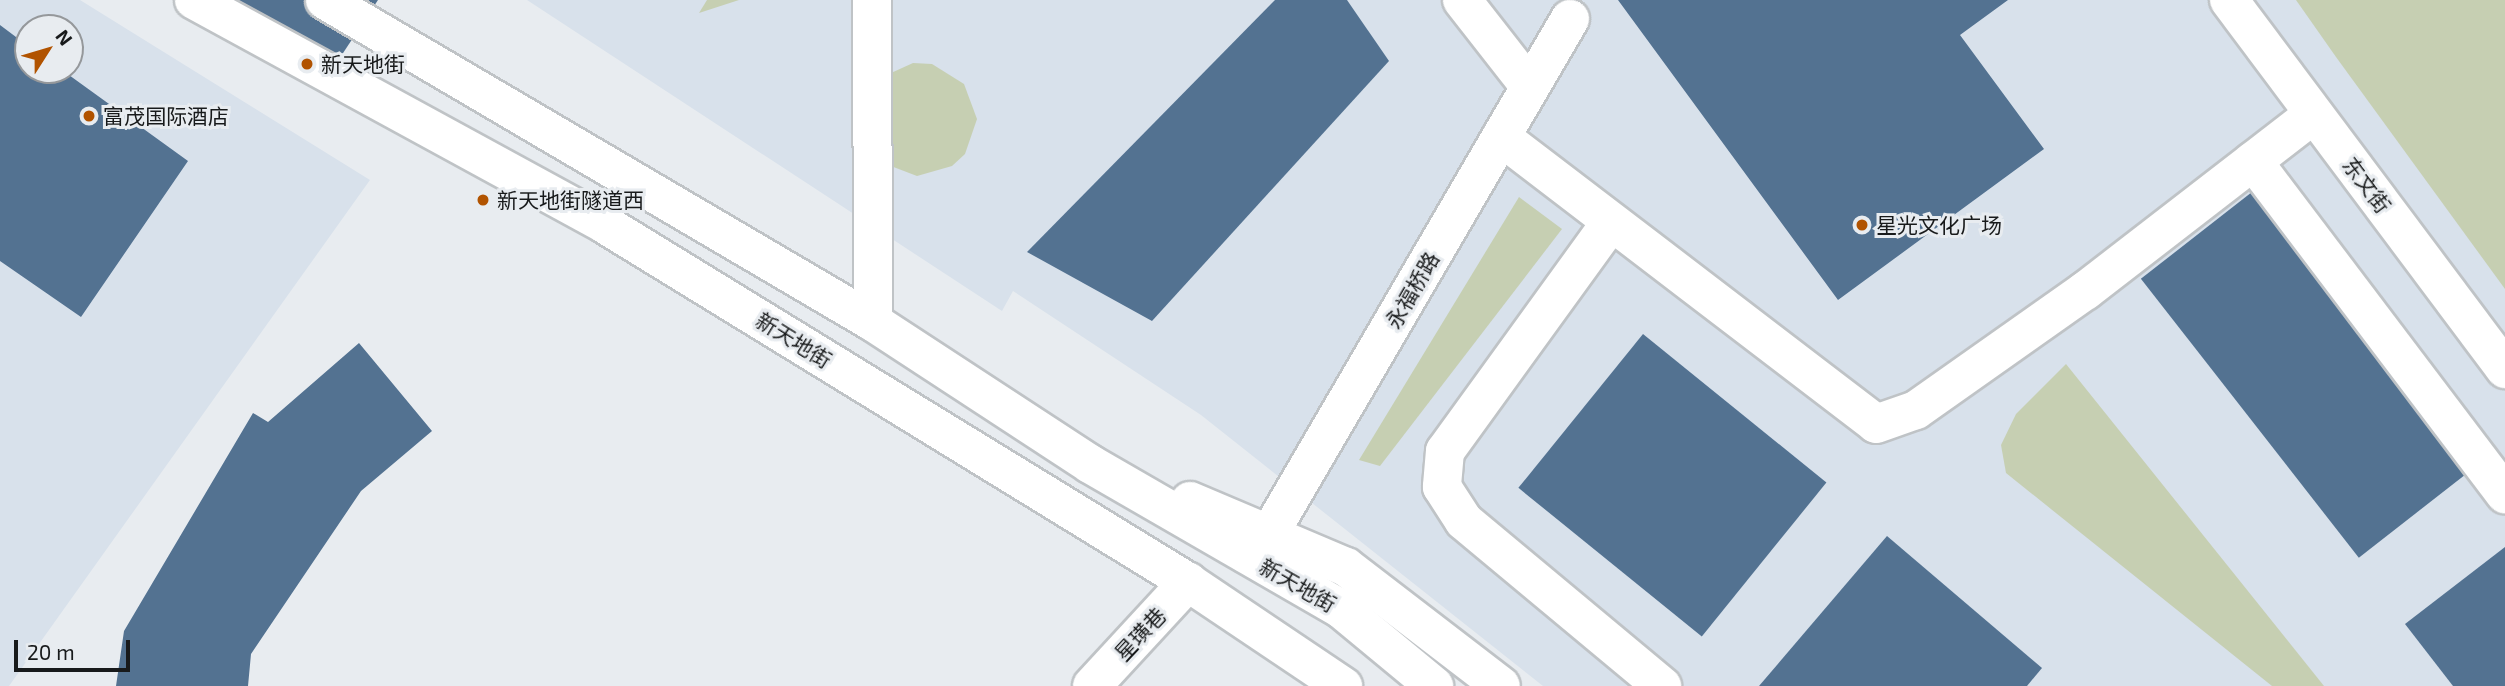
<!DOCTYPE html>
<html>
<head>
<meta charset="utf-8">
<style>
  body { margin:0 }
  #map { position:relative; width:2505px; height:686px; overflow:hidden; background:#e8ecf0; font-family:"Exo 2","Noto Sans SC",sans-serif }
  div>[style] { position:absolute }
  .built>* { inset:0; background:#d8e1eb }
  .green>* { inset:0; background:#c6cfb2 }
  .building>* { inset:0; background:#537291; transform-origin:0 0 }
  .roads { filter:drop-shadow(2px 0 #bfc3c6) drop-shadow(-2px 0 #bfc3c6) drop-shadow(0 2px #bfc3c6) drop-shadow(0 -2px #bfc3c6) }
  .minor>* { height:38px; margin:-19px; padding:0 19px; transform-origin:19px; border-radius:19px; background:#fff }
  .major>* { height:38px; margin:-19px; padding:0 19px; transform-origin:19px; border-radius:19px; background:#fff }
  .dots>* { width:19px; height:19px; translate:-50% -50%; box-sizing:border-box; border:4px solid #e8ecf0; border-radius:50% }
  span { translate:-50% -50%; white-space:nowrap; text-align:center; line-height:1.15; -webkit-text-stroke:6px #e8ecf0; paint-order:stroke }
  .poi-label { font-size:21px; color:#181a1b }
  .left { translate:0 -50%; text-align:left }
  .street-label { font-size:21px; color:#181a1b }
  .north { position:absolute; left:14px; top:14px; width:70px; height:70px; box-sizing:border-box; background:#e8ecf0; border:2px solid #95989b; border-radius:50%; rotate:53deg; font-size:19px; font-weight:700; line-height:28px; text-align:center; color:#181a1b }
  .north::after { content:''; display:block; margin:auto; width:24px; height:32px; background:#b15300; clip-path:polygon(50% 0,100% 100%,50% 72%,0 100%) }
  .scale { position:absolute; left:14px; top:640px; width:116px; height:32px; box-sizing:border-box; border:4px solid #181a1b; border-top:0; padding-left:9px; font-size:21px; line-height:24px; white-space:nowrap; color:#181a1b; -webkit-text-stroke:5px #e8ecf0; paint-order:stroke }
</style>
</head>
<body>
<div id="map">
  <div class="built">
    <div style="clip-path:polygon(evenodd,0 0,80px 0,370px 180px,9px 686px,0 686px,0 0,28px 28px,70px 28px,70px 70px,28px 70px,28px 28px)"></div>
    <div style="clip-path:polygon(527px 0,2505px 0,2505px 686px,1543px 686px,1201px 415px,1013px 291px,1002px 311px)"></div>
  </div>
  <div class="green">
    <div style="clip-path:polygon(707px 0,739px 0,699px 13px)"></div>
    <div style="clip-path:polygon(2296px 0,2505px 0,2505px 289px,2336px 57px)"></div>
    <div style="clip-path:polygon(913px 63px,932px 64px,964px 84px,977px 119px,965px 154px,952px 166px,917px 176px,883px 163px,880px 78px)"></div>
    <div style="clip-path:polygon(1519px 197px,1562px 229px,1380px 466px,1359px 460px)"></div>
    <div style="clip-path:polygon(2066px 364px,2324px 686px,2272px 686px,2006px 473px,2001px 445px,2016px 414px)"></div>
  </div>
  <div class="building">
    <div style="clip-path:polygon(222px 0,378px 0,320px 88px)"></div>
    <div style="clip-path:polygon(1275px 0,1347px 0,1389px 61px,1152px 321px,1027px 252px)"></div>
    <div style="clip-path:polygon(1618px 0,2008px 0,1960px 35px,2044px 149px,1838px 300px)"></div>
    <div style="clip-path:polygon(0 25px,28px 46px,28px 70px,62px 70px,188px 161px,81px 317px,0 261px)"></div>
    <div style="left:2252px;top:192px;width:354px;height:141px;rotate:52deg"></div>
    <div style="left:1643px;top:334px;width:236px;height:198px;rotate:39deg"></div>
    <div style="clip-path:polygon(359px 343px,432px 431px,361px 491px,251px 654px,248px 686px,116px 686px,124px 631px,253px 413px,268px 422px)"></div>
    <div style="clip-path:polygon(1887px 536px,2042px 668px,2027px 686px,1759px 686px)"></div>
    <div style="clip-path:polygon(2505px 547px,2505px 686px,2453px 686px,2405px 624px)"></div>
  </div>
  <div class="roads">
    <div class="minor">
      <div style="left:872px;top:0;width:322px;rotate:89.8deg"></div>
      <div style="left:1462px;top:0;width:110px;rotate:52deg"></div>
      <div style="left:2229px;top:0;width:461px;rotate:53.2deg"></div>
      <div style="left:1501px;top:137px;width:472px;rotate:37.4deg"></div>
      <div style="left:1876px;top:424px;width:42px;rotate:-19.3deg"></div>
      <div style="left:1916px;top:410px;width:207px;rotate:-35.2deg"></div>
      <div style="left:2085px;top:291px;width:289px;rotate:-37.7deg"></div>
      <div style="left:2253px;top:161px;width:418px;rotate:52.9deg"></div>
      <div style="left:1611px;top:222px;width:283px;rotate:125.9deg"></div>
      <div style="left:1445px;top:451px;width:36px;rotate:95deg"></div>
      <div style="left:1442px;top:487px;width:40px;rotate:57.1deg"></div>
      <div style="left:1464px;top:521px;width:258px;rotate:39.8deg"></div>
      <div style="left:1247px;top:554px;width:33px;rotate:-44deg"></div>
      <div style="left:1271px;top:531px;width:593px;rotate:-59.72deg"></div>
      <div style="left:1092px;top:686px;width:142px;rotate:-47.3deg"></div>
    </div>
    <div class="major">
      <div style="left:194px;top:0;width:469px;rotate:28.6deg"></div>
      <div style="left:606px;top:225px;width:683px;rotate:31.53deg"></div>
      <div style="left:1188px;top:582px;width:187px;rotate:33.9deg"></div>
      <div style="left:325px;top:0;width:636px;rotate:30.44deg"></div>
      <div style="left:873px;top:322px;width:259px;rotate:33.2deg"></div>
      <div style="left:1090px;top:464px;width:290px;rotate:30deg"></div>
      <div style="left:1341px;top:609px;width:121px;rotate:39.6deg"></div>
      <div style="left:1190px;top:501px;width:169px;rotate:22.9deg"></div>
      <div style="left:1346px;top:567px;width:195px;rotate:37.5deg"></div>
    </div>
  </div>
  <div class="dots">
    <div style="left:307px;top:64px;background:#b15300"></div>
    <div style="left:89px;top:116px;background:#b15300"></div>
    <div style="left:483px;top:200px;background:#b15300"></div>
    <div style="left:1862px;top:225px;background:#b15300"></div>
  </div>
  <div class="poi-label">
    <span class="left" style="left:321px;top:64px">新天地街</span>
    <span class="left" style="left:103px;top:116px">富茂国际酒店</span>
    <span class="left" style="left:497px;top:200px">新天地街隧道西</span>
    <span class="left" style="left:1876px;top:225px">星光文化广场</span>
  </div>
  <div class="street-label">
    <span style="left:2367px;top:185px;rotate:53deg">东文街</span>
    <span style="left:1412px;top:290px;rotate:-60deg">永福桥路</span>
    <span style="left:794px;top:340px;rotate:32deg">新天地街</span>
    <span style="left:1298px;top:585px;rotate:30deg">新天地街</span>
    <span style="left:1140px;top:634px;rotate:-47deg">星璜巷</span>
  </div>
  <div class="north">N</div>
  <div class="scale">20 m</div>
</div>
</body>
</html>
